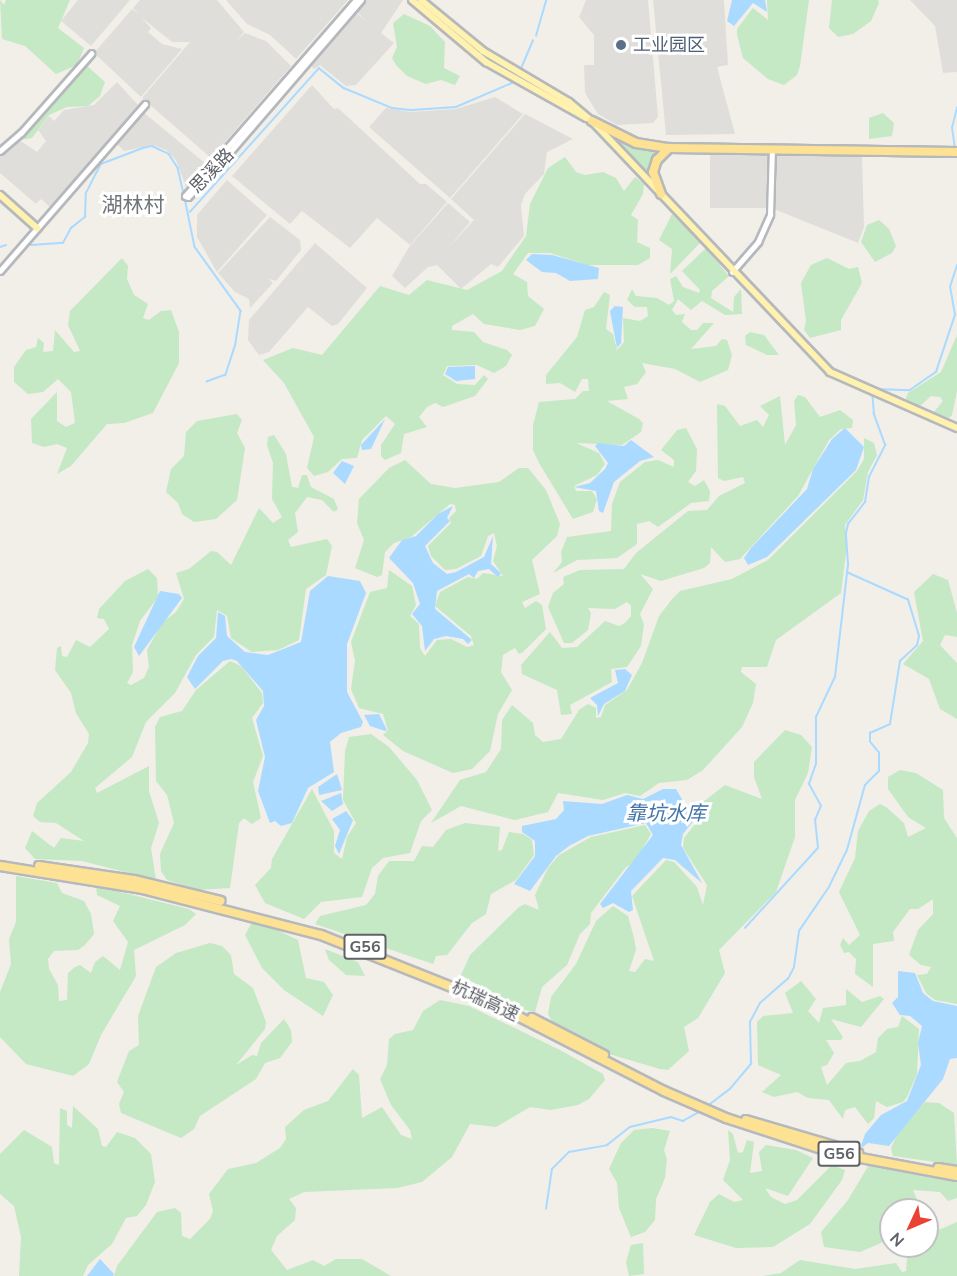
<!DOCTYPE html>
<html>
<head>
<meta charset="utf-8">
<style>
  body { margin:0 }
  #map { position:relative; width:957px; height:1276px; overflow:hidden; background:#f1efe8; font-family:"Nunito Sans","Noto Sans SC",sans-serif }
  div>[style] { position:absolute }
  .industrial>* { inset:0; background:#e0deda; transform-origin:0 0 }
  .green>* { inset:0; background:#c5e8c5 }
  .water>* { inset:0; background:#aadaff }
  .stream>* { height:1.5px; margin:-0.75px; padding:0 0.75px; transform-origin:0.75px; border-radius:0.75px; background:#aadaff }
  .roads { filter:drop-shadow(2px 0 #b5b8bc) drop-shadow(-2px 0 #b5b8bc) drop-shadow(0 2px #b5b8bc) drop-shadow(0 -2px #b5b8bc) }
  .minor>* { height:4.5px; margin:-2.25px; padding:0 2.25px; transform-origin:2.25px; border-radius:2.25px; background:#fff }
  .major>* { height:6px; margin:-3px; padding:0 3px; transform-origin:3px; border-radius:3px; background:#fff2af }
  .highway>* { height:8px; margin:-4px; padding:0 4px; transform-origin:4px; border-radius:4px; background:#fde293 }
  .dots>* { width:16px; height:16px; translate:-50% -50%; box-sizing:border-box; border:3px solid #fff; border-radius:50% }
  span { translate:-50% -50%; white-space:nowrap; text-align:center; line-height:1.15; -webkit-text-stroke:6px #fff; paint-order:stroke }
  .shield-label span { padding:2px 4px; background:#fff; border:2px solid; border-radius:4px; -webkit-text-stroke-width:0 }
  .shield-label { font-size:16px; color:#5f6368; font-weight:700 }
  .service-label { font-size:18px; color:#4e5e75 }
  .left { translate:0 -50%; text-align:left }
  .street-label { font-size:18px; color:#5f6368 }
  .water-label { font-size:20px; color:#4174aa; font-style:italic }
  .quarter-label { font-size:21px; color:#70757a }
  .north { position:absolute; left:879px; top:1198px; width:60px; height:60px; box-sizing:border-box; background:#fff; border:2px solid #bfc1c3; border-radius:50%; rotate:226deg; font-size:16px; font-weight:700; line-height:24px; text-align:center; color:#5f6368 }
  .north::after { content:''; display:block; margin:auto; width:21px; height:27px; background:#ea4335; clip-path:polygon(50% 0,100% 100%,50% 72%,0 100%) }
</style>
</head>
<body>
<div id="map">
  <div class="industrial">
    <div style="clip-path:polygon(78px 0,130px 0,91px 46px,61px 21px)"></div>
    <div style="clip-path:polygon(140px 0,217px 0,244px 32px,237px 40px,245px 33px,266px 41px,291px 66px,211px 158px,142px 98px,190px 42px,172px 42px,141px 17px,151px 28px,148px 32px,162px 44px,182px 49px,141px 97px,94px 53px,132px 9px,139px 14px,133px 8px)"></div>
    <div style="clip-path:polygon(226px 0,348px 0,296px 59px,270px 35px,247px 24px)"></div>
    <div style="clip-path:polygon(366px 0,403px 0,381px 33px,394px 43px,356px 85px,346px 86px,320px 65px,314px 69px,310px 65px,355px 12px,366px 21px,356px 11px)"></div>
    <div style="clip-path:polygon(586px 0,648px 0,658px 117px,653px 123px,617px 125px,598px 114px,585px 93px,584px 65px,594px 65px,594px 35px,579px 17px)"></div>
    <div style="clip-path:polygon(653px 0,724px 0,728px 65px,717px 67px,735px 134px,666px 135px)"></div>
    <div style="clip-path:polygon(910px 0,957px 0,957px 72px,943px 73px,935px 26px)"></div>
    <div style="clip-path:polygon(117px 82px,138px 105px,51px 208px,41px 199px,36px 204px,0 173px,0 156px,19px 140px,37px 152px,46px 141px,38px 130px,49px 116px,54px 121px,64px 110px,94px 105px)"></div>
    <div style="clip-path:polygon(312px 85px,334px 109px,338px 108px,420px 184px,426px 184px,447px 202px,410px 245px,377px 218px,350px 248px,302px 211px,290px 224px,232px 176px)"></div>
    <div style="clip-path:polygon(495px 97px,523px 114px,450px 198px,369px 127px,386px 108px,410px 112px,456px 109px)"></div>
    <div style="clip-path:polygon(143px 112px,205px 163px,186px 187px,176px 160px,166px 150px,153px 145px,124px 151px,116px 143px)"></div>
    <div style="clip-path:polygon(525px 114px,573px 139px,547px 152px,544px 174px,525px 194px,521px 205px,524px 236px,498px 267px,491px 264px,461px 289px,437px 265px,428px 267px,405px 288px,392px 276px,409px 247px,448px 203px,470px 222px,448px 248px,474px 220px,451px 199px)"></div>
    <div style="clip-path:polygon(775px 154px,862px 157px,864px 227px,858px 243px,774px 209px)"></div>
    <div style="left:710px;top:155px;width:59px;height:53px"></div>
    <div style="clip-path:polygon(227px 180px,267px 215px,217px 272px,197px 237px,197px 215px)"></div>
    <div style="clip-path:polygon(270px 217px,300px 240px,301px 250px,276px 281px,269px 279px,273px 283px,250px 308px,249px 299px,235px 292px,218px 273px)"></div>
    <div style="clip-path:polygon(315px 243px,367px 288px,338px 324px,332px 326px,308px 307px,269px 352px,259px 355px,248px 340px,249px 320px)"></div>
  </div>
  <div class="green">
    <div style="clip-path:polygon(0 0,4px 5px,6px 0,70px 0,58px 28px,84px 48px,77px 65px,56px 74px,25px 46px,2px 39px)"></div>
    <div style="clip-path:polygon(767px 0,809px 0,800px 66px,797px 75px,784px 85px,768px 79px,743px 58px,737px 35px,737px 29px,753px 8px,768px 20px)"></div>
    <div style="clip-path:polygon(832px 0,878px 0,879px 3px,871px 21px,853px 34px,838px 37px,829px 28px)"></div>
    <div style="clip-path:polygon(404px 14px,430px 26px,445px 42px,444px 68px,460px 76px,455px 85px,441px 80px,426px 84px,407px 76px,396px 65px,392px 58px,397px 47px,393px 23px)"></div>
    <div style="clip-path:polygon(86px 65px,105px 82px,100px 96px,88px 106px,67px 107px,49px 115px,32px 138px,21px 140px,26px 130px)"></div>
    <div style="clip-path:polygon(883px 113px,894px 123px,892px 136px,869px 139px,869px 118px)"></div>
    <div style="clip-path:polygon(618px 139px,661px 151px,651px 165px,652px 180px,616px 144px)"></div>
    <div style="clip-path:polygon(565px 157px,576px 172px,585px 175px,603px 172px,616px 178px,624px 191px,635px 177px,644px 184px,643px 194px,631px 215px,638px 220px,637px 242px,650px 248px,650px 258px,638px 265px,587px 265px,550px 253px,528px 253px,513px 274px,527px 282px,528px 296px,544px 309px,535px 326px,520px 330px,484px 324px,473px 314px,452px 326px,452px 330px,474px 332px,483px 342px,507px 350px,512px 355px,506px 366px,494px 373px,477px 365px,447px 366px,443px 375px,457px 384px,475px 385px,484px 375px,488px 379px,475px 396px,443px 407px,435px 403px,427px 407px,419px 417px,427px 427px,404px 434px,401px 453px,385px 460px,381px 456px,381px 445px,395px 424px,386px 416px,362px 440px,357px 458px,342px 459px,328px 472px,314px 476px,307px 468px,314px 437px,284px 383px,263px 360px,293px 348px,322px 355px,380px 286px,409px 295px,427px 280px,467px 290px,502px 271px,526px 236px,530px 204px,548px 168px)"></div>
    <div style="clip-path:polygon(672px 214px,701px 242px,670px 274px,672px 249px,659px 240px)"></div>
    <div style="clip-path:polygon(879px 220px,889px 229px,896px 246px,892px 253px,875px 262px,861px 242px,867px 225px)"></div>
    <div style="clip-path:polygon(706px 248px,729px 276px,712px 291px,711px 298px,733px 312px,734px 297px,741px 289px,742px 314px,725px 315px,702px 301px,691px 310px,678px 299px,672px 310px,676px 315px,685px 314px,682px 322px,691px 330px,697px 330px,703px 323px,714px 323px,691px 349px,716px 346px,722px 339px,727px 340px,732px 355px,728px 370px,700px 382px,675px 369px,642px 363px,646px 372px,637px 384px,624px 387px,628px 399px,607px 401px,639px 419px,643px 423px,641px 432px,622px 445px,576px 443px,599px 453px,605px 464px,597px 475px,574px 486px,576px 491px,592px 491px,597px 499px,593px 512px,573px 519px,539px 463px,533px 450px,533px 425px,539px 402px,575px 399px,583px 391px,589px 391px,588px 379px,582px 379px,575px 392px,560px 383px,546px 384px,546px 375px,577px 337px,585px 310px,594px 307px,604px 292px,610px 295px,606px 329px,613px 334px,617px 350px,624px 342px,623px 318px,640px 321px,648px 316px,647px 307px,635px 307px,627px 300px,632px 289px,636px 296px,657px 298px,669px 305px,674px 301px,670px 279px,676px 276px,683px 287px,699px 293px,700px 290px,682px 271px)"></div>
    <div style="clip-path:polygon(122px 258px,128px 266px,127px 279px,134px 295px,148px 304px,143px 318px,149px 320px,161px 311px,171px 310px,179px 332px,179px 363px,153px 413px,124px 423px,107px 424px,71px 466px,57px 474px,67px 448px,57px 444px,44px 447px,32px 443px,31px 419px,57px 392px,57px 421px,66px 427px,75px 423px,71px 392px,58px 379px,43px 392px,28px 394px,14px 382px,14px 367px,26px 350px,36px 347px,38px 338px,44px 343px,43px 352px,53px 351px,55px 330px,74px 352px,80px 351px,68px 325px,70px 311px)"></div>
    <div style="clip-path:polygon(827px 258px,849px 269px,858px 267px,862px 283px,841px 320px,841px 330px,810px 338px,804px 330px,806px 321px,801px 283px,811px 265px)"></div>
    <div style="clip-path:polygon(750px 332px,764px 335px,779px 355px,767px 355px,746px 345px,745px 336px)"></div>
    <div style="clip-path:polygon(957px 335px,957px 391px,952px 415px,949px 418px,934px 412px,943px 401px,940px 397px,931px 396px,919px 407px,910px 405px,906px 398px,908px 393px,941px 372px)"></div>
    <div style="clip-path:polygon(798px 395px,805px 397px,820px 417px,840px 410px,853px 420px,852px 428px,841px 429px,829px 440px,798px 496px,740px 559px,725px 562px,711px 547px,710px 563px,704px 568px,661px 581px,640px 574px,653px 589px,640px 614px,644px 624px,641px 646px,627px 667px,611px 669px,612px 682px,570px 705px,572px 714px,561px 715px,557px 690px,522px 674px,521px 665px,550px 632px,562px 648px,577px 647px,605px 621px,619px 626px,625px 623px,631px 616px,631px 606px,627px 602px,615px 609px,588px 608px,591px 613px,588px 630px,572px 643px,564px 643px,548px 607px,553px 593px,564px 584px,563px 577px,580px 570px,624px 569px,636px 553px,688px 511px,707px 510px,719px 496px,745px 483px,743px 477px,724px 481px,718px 478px,717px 404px,725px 406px,740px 426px,757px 420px,763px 427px,769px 415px,760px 406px,780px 396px,785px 445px,796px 425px,794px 401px)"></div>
    <div style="clip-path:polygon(237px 414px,242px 420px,237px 433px,245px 448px,237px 500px,216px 519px,194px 522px,182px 514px,178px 503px,166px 492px,171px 469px,184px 456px,186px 432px,197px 421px)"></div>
    <div style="clip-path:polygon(686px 428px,697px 449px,696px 471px,688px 482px,695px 486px,704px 480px,710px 491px,709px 501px,691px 503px,658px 527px,649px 521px,637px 524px,637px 544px,617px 558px,577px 560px,553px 573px,562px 562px,561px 552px,567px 537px,611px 531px,612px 504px,620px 482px,645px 462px,658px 460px,674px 467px,674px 460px,661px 450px,677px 430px)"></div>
    <div style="clip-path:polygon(274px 435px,286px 454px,292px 487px,298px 488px,302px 475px,307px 475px,311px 487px,334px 499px,338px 509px,334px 512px,322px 500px,307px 497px,295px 513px,298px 532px,288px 540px,291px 547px,327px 539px,332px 546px,326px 575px,306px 589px,299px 640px,278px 650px,252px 652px,231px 638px,227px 616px,217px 610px,214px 637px,196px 655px,175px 693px,146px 722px,132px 757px,95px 788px,97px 793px,149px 766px,149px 791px,159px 823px,151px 848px,156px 880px,82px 861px,35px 859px,25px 848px,32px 831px,54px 848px,61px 838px,84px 841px,56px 823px,40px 822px,33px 816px,37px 803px,71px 772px,88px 743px,89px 734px,76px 713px,71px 693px,55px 670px,57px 648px,61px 646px,62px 656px,67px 657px,76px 640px,90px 647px,109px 629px,104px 619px,97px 618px,99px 609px,125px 581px,148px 569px,157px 578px,158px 597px,140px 621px,132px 645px,133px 672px,127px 683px,131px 685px,144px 678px,149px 667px,147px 650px,162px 623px,176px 612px,184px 599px,176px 573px,189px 569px,211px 551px,217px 552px,231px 565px,259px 508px,273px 523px,282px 517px,272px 499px,273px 463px,267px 445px,268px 437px)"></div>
    <div style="clip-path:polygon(864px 438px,874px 443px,877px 455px,868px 472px,863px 500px,845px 525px,847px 545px,841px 593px,776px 640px,767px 667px,742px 667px,741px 672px,756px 684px,753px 703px,742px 727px,703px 770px,687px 780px,659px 783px,640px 796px,625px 793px,603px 800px,558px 793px,548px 812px,515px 820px,461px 806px,431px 823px,460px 780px,486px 772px,501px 749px,502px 720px,512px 705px,533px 723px,535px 735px,543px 742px,561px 739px,579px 710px,588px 704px,596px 708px,596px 718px,601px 717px,605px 705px,627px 690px,642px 663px,659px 616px,673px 598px,680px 591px,732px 579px,768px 560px,857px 471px,864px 459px)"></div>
    <div style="clip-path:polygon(405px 460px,431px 484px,455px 488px,499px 482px,519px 468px,528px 468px,546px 490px,560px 524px,557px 536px,532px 560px,540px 594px,522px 602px,525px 608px,536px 601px,542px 605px,546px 629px,523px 652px,519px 654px,515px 648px,503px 655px,501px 672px,512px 690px,498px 714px,490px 751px,472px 769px,453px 773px,403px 751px,383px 735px,388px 730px,383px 714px,359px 708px,351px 689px,355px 661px,351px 642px,370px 592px,387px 588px,389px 570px,412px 586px,416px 605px,410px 616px,419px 624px,420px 648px,425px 656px,437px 640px,451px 639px,467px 647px,474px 645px,471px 636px,435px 606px,440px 592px,468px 577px,477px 579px,483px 573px,503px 576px,493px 561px,497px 546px,494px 533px,488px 536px,481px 556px,456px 569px,445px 570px,431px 556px,428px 546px,451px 523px,449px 518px,456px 511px,455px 505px,450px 504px,411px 537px,394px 543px,385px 552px,382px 575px,377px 577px,355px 568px,364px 540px,357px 523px,359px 499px,389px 468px)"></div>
    <div style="clip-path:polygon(933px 574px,948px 580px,957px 613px,957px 637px,945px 635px,940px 645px,957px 663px,957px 719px,940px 709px,929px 679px,903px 664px,923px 641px,914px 592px)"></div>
    <div style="clip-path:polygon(230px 661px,241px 666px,262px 693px,263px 703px,252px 718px,263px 756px,253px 782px,261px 818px,252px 824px,244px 818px,239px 823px,230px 888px,197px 890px,167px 880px,161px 871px,160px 854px,174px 823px,167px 795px,156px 781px,155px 727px,160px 717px,182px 711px,196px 690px)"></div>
    <div style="clip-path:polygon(785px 730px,801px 735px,812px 747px,808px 773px,795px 800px,795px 837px,776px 892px,719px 950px,725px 973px,698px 1018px,684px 1027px,689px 1051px,668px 1070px,660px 1069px,609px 1054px,553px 1023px,548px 1014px,551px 997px,576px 964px,596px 921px,613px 906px,628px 916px,634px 938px,636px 950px,629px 971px,635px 972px,645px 959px,654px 961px,632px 896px,666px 860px,674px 862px,697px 887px,703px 905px,707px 885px,683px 848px,684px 838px,696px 823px,694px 809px,725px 785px,762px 799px,754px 777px,754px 762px)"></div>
    <div style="clip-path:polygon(371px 734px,389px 747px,417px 780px,432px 810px,421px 821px,410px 853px,383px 858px,372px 868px,362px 897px,321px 902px,304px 919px,265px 903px,255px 885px,271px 868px,272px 859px,312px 789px,334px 831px,334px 853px,342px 859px,347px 837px,356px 823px,343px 800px,345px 751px,349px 737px)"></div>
    <div style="clip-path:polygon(900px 770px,916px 773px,943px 790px,944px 818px,957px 838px,957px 1004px,935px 1000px,926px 993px,917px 975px,927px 974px,931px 967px,921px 965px,909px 955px,918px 930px,933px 914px,933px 899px,918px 909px,910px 909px,893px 932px,894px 941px,873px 944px,873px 987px,855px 974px,856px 959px,849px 952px,844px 953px,840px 945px,843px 938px,849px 945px,860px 935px,839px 892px,855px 858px,858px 831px,869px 811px,880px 804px,886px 807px,904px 823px,908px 837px,926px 828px,908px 817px,888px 789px,888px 777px)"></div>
    <div style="clip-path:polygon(465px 823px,500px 827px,498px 851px,502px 850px,509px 832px,523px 834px,532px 840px,534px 855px,516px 880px,491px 894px,486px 914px,472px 923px,447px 955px,436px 956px,433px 964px,315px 924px,320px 916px,366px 905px,375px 894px,378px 876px,389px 861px,414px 861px,422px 846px,433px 847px,446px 830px)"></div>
    <div style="clip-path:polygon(645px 825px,651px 834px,635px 862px,626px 867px,591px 913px,590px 924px,580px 934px,567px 965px,542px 987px,535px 1012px,520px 1009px,461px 975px,470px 955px,519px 907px,525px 904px,539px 910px,535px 895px,548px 868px,559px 855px,591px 837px)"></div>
    <div style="clip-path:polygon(16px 876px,57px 883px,62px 893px,84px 901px,91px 914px,94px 934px,85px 945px,78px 950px,54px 951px,48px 959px,49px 969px,58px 985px,59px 1001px,67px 1000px,68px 973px,75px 967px,80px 965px,91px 973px,95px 962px,103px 956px,120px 970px,128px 942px,113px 921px,120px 906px,97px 895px,96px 886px,189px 909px,196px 914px,185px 925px,134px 950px,136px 976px,101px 1035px,89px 1064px,73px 1076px,26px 1064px,0 1037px,0 992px,11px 964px,9px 939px,16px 922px)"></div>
    <div style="clip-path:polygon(262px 923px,298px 940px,306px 978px,324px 982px,333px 995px,323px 1016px,284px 990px,262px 968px,245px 935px,251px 924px)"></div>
    <div style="clip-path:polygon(210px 943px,222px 946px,231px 955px,234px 974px,253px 988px,266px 1022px,265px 1029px,236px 1065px,252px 1055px,257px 1056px,261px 1043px,284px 1019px,291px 1030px,292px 1042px,280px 1058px,265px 1063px,256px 1079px,200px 1116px,194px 1129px,181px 1138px,121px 1113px,119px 1104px,124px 1092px,117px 1082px,129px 1051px,139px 1045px,138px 1016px,156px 967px,176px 953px)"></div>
    <div style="clip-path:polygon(325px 949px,358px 962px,365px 976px,346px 975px,329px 960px)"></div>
    <div style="clip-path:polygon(801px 981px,816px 999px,808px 1011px,819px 1023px,823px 1008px,846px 1005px,846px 989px,862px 1002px,880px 996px,884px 999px,861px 1027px,831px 1019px,843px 1037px,841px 1040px,826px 1040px,834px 1053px,827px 1065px,821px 1067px,827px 1085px,846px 1063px,860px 1061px,876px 1052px,878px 1038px,887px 1029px,898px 1027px,902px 1016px,919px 1029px,917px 1074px,907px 1097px,903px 1102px,887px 1107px,876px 1101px,874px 1118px,868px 1124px,855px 1107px,845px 1110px,843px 1119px,829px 1100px,808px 1098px,797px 1092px,774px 1097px,762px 1092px,781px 1075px,758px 1065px,757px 1022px,763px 1016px,793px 1013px,785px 993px)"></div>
    <div style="clip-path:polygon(440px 1000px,469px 1006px,560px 1050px,603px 1074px,605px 1080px,589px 1099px,578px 1105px,551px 1110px,530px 1107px,496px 1127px,470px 1124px,452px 1157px,422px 1182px,397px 1188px,304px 1192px,289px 1199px,296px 1208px,295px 1220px,277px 1236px,271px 1250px,287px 1270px,313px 1260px,324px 1266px,336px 1259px,362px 1259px,391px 1276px,114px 1276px,117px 1266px,157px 1212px,175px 1208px,181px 1213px,182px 1236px,190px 1239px,210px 1219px,213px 1211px,209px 1194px,228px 1169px,256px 1163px,280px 1148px,286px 1139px,285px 1127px,304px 1110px,328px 1101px,353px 1069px,359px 1075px,362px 1118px,382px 1107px,401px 1135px,412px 1139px,410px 1130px,391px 1105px,380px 1079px,387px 1065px,389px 1039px,395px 1034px,413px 1030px,423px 1011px)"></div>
    <div style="clip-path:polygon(925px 1102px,939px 1103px,954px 1113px,957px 1165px,893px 1156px,891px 1148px,898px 1133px)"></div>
    <div style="clip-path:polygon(73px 1106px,98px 1129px,102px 1146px,106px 1147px,117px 1132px,135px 1138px,151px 1154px,155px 1182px,146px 1205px,137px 1216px,126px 1218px,112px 1244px,88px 1265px,83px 1276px,19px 1276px,21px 1237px,14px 1206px,0 1194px,0 1154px,24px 1130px,52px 1147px,54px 1163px,59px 1165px,60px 1108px,67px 1111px,67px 1125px,72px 1128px)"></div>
    <div style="clip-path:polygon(652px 1128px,670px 1131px,664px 1150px,667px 1159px,665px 1178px,656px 1199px,655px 1220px,645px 1232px,631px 1237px,619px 1208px,617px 1183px,609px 1169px,621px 1143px,634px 1130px)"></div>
    <div style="clip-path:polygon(728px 1130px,733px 1134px,738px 1153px,743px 1152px,747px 1140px,754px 1142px,750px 1173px,762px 1171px,759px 1152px,766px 1145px,796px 1150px,813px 1158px,788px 1196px,765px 1188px,771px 1197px,785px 1204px,797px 1200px,832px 1165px,845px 1170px,842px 1180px,810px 1224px,773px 1247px,736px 1248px,694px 1235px,710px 1202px,719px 1194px,734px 1202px,743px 1200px,723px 1180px,730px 1160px)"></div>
    <div style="clip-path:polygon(870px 1163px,957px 1181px,957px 1198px,948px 1201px,940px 1192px,913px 1190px,921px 1209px,891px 1210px,891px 1235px,881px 1243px,860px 1252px,824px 1247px,821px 1232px,848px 1200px)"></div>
    <div style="clip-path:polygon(957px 1222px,957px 1276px,763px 1276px,781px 1273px,800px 1260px,855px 1269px,896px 1263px,902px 1272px,906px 1271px,908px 1247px,927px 1246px,927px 1235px)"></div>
    <div style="clip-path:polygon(643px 1243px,644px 1274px,629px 1276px,626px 1262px,631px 1245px)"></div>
  </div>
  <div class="water">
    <div style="clip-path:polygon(732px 0,765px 0,767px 12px,753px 3px,734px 26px,727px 21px)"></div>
    <div style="clip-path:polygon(532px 254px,552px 255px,599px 268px,598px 279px,570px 281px,556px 273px,542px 272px,526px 260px)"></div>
    <div style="clip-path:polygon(623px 307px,621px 343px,617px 348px,610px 311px,615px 306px)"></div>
    <div style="clip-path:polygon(475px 366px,475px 379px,456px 381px,445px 374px,448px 367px)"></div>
    <div style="clip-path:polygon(385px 419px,371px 449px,362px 450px,361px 445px)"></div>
    <div style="clip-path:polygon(845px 428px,864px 447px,856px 470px,767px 557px,748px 565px,744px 558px,751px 548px,807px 489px,813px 469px,832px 439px)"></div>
    <div style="clip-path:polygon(631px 440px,654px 457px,640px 461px,614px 482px,603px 513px,599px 511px,596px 491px,574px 487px,590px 483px,605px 469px,608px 463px,595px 446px,598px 443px,624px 446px)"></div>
    <div style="clip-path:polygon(342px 461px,354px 466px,345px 484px,333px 473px)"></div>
    <div style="clip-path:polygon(453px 506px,447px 518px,450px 521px,425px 546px,433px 563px,447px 574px,456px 572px,484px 557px,493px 536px,491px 564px,501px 573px,498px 577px,489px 569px,478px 571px,474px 578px,469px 574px,437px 591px,435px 609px,472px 640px,468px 644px,463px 639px,446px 636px,434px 639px,425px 651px,422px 626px,412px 614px,420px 604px,413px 583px,389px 558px,402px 540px,416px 536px,438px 514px)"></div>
    <div style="clip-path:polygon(328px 576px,360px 581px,366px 593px,347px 644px,347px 692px,363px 722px,361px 727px,341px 733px,330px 742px,334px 772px,308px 788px,292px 823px,281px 826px,275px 821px,270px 823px,258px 791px,265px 757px,256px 720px,264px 706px,263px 691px,237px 661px,231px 659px,223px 661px,195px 689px,187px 677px,198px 656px,216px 638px,218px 612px,225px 616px,227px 636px,245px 652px,268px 655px,301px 642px,310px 591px)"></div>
    <div style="clip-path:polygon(160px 591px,179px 594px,182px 598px,139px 656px,134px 647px)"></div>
    <div style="clip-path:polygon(625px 669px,632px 675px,625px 691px,604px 704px,598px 716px,597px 705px,590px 698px,618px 683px,615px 670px)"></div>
    <div style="clip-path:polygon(379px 714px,387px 730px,385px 731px,370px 726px,364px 715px)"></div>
    <div style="clip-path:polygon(337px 774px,342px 790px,319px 795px,318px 787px)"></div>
    <div style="clip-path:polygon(663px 789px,676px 789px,694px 820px,683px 834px,681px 845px,702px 883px,675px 860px,663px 858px,631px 891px,633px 910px,629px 912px,613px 903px,603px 908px,600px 904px,653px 835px,646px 823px,588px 836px,569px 846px,556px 856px,530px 891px,514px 884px,535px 856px,535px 841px,522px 832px,522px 826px,556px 819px,564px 810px,563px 801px,602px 804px,627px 795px,643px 799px)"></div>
    <div style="clip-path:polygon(341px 793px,343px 804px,332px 811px,321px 801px)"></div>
    <div style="clip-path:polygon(346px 811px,353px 820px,339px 854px,335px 846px,340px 830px,332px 819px)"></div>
    <div style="clip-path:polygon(898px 971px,915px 973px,923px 993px,933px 1001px,957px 1006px,957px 1058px,950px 1059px,943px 1079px,889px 1146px,868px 1143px,863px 1147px,861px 1146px,865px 1134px,881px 1115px,907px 1101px,921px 1065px,918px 1043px,922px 1026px,910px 1016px,900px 1015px,892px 1003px,898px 997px)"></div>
    <div style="clip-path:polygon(100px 1259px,114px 1274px,113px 1276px,87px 1276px)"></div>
  </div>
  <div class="stream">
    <div style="left:536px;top:36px;width:37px;rotate:-74deg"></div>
    <div style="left:520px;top:71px;width:33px;rotate:-67deg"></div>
    <div style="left:955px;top:149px;width:21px;rotate:-98deg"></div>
    <div style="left:952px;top:128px;width:21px;rotate:-76deg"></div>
    <div style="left:185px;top:198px;width:50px;rotate:78.5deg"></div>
    <div style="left:195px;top:247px;width:79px;rotate:54.3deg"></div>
    <div style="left:241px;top:311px;width:33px;rotate:99deg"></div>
    <div style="left:236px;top:344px;width:33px;rotate:108deg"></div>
    <div style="left:226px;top:375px;width:20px;rotate:160deg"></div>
    <div style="left:190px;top:212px;width:193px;rotate:-48.1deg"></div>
    <div style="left:319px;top:68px;width:32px;rotate:39deg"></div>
    <div style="left:344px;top:88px;width:52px;rotate:22.6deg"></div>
    <div style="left:392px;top:108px;width:20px;rotate:6deg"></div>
    <div style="left:412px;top:110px;width:44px;rotate:-3.9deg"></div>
    <div style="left:456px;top:107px;width:61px;rotate:-23.2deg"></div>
    <div style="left:31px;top:245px;width:32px;rotate:-4deg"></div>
    <div style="left:63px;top:243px;width:17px;rotate:-62deg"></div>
    <div style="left:71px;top:228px;width:18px;rotate:-38deg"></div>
    <div style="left:85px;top:217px;width:24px;rotate:-88deg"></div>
    <div style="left:86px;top:193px;width:33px;rotate:-63deg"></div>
    <div style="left:101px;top:164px;width:45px;rotate:-20.9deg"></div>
    <div style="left:143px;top:148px;width:9px;rotate:-13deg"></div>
    <div style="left:152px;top:146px;width:19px;rotate:25deg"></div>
    <div style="left:169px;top:154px;width:17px;rotate:57deg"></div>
    <div style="left:178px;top:168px;width:26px;rotate:77deg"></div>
    <div style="left:0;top:247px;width:6px;rotate:-18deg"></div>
    <div style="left:874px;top:389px;width:36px;rotate:2deg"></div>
    <div style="left:910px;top:390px;width:32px;rotate:-35deg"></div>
    <div style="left:936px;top:372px;width:60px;rotate:-71.6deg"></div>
    <div style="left:955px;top:315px;width:28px;rotate:-100deg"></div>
    <div style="left:950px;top:287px;width:23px;rotate:-72deg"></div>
    <div style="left:745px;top:928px;width:108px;rotate:-47.6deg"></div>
    <div style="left:818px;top:848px;width:28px;rotate:-96deg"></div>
    <div style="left:815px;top:820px;width:15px;rotate:-67deg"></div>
    <div style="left:821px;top:806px;width:25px;rotate:-119deg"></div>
    <div style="left:809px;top:784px;width:21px;rotate:-71deg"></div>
    <div style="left:816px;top:764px;width:47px;rotate:-90deg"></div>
    <div style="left:816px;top:717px;width:44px;rotate:-64.6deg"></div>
    <div style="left:835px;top:677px;width:114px;rotate:-83.4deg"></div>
    <div style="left:848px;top:564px;width:31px;rotate:-94deg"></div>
    <div style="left:846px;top:533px;width:9px;rotate:-77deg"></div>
    <div style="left:848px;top:524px;width:28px;rotate:-52deg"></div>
    <div style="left:865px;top:502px;width:25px;rotate:-81deg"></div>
    <div style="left:869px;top:477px;width:36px;rotate:-63deg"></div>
    <div style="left:885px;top:445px;width:33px;rotate:-110deg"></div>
    <div style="left:874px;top:414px;width:21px;rotate:-95deg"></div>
    <div style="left:706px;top:1107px;width:30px;rotate:-37deg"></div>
    <div style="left:730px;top:1089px;width:33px;rotate:-50deg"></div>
    <div style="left:751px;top:1064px;width:42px;rotate:-91.4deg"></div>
    <div style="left:750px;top:1022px;width:21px;rotate:-62deg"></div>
    <div style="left:760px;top:1003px;width:37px;rotate:-41deg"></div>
    <div style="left:788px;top:979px;width:13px;rotate:-63deg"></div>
    <div style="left:794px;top:967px;width:36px;rotate:-82deg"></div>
    <div style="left:799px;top:931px;width:53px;rotate:-55.7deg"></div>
    <div style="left:829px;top:887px;width:41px;rotate:-64.1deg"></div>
    <div style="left:847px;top:850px;width:67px;rotate:-74.5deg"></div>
    <div style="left:865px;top:785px;width:20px;rotate:-45deg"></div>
    <div style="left:879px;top:771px;width:18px;rotate:-90deg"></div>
    <div style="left:879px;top:753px;width:14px;rotate:-129deg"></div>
    <div style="left:870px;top:742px;width:9px;rotate:-90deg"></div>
    <div style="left:870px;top:733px;width:22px;rotate:-24deg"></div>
    <div style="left:890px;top:724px;width:64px;rotate:-81deg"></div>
    <div style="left:900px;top:661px;width:23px;rotate:-43deg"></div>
    <div style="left:917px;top:645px;width:9px;rotate:-77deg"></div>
    <div style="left:919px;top:636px;width:38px;rotate:-107deg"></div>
    <div style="left:908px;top:600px;width:66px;rotate:-155.8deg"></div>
    <div style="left:546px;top:1209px;width:40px;rotate:-81.5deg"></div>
    <div style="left:552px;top:1169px;width:24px;rotate:-45deg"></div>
    <div style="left:569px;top:1152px;width:39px;rotate:-10deg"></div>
    <div style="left:607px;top:1145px;width:29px;rotate:-38deg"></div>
    <div style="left:630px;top:1127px;width:42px;rotate:-13.7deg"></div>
    <div style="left:671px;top:1117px;width:13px;rotate:18deg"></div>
    <div style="left:683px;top:1121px;width:23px;rotate:-29deg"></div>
  </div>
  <div class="roads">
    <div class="minor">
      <div style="left:0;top:151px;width:28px;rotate:-41deg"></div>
      <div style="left:21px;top:133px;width:106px;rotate:-48.5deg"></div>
      <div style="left:185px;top:196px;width:3px;rotate:18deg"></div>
      <div style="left:188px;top:197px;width:43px;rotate:-45.9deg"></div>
      <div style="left:218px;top:166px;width:219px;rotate:-49.3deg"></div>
      <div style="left:185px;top:196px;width:260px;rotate:-48.9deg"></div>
      <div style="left:0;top:271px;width:221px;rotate:-49deg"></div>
      <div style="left:732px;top:272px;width:40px;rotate:-49deg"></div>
      <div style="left:758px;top:242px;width:30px;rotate:-66deg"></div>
      <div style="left:770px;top:215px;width:66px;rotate:-88.3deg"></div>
    </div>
    <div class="major">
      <div style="left:412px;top:0;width:97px;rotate:40deg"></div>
      <div style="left:486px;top:62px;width:115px;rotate:29.2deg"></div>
      <div style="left:421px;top:0;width:80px;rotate:39.4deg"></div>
      <div style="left:483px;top:51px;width:100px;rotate:30.7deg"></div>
      <div style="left:569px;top:102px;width:30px;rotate:40deg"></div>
      <div style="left:592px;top:121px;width:346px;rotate:46.5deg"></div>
      <div style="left:830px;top:372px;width:139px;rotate:23.8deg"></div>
      <div style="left:0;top:195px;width:50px;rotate:41.7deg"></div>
    </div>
    <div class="highway">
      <div style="left:592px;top:121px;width:49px;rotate:26.6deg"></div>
      <div style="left:636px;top:143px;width:33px;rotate:9deg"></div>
      <div style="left:669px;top:148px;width:288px;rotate:0.8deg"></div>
      <div style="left:661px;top:194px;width:23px;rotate:-110deg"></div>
      <div style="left:653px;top:172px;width:13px;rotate:-72deg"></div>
      <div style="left:657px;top:160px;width:17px;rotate:-45deg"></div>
      <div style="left:0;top:866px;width:144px;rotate:9.2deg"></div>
      <div style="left:142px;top:889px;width:185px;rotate:14.4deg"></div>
      <div style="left:321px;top:935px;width:186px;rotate:21.7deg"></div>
      <div style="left:494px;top:1004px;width:191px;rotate:27.1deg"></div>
      <div style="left:664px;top:1091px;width:68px;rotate:23.5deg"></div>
      <div style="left:726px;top:1118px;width:114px;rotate:18deg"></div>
      <div style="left:834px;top:1153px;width:125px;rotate:10.6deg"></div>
      <div style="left:39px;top:866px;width:96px;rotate:8.4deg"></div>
      <div style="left:134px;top:880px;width:89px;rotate:13.6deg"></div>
      <div style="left:532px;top:1018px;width:81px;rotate:27.2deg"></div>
      <div style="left:746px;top:1120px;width:117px;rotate:16.4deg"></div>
      <div style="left:938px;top:1168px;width:19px;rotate:9deg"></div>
    </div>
  </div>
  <div class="dots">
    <div style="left:621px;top:45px;background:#5c6f8a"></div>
  </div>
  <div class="shield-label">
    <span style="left:365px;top:947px">G56</span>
    <span style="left:839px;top:1154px">G56</span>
  </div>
  <div class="service-label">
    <span class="left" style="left:633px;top:45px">工业园区</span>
  </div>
  <div class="street-label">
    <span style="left:212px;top:171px;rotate:-46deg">思溪路</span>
    <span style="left:485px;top:1001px;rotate:25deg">杭瑞高速</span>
  </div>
  <div class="water-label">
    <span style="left:666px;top:813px">靠坑水库</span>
  </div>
  <div class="quarter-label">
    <span style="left:133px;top:205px">湖林村</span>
  </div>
  <div class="north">N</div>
</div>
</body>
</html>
